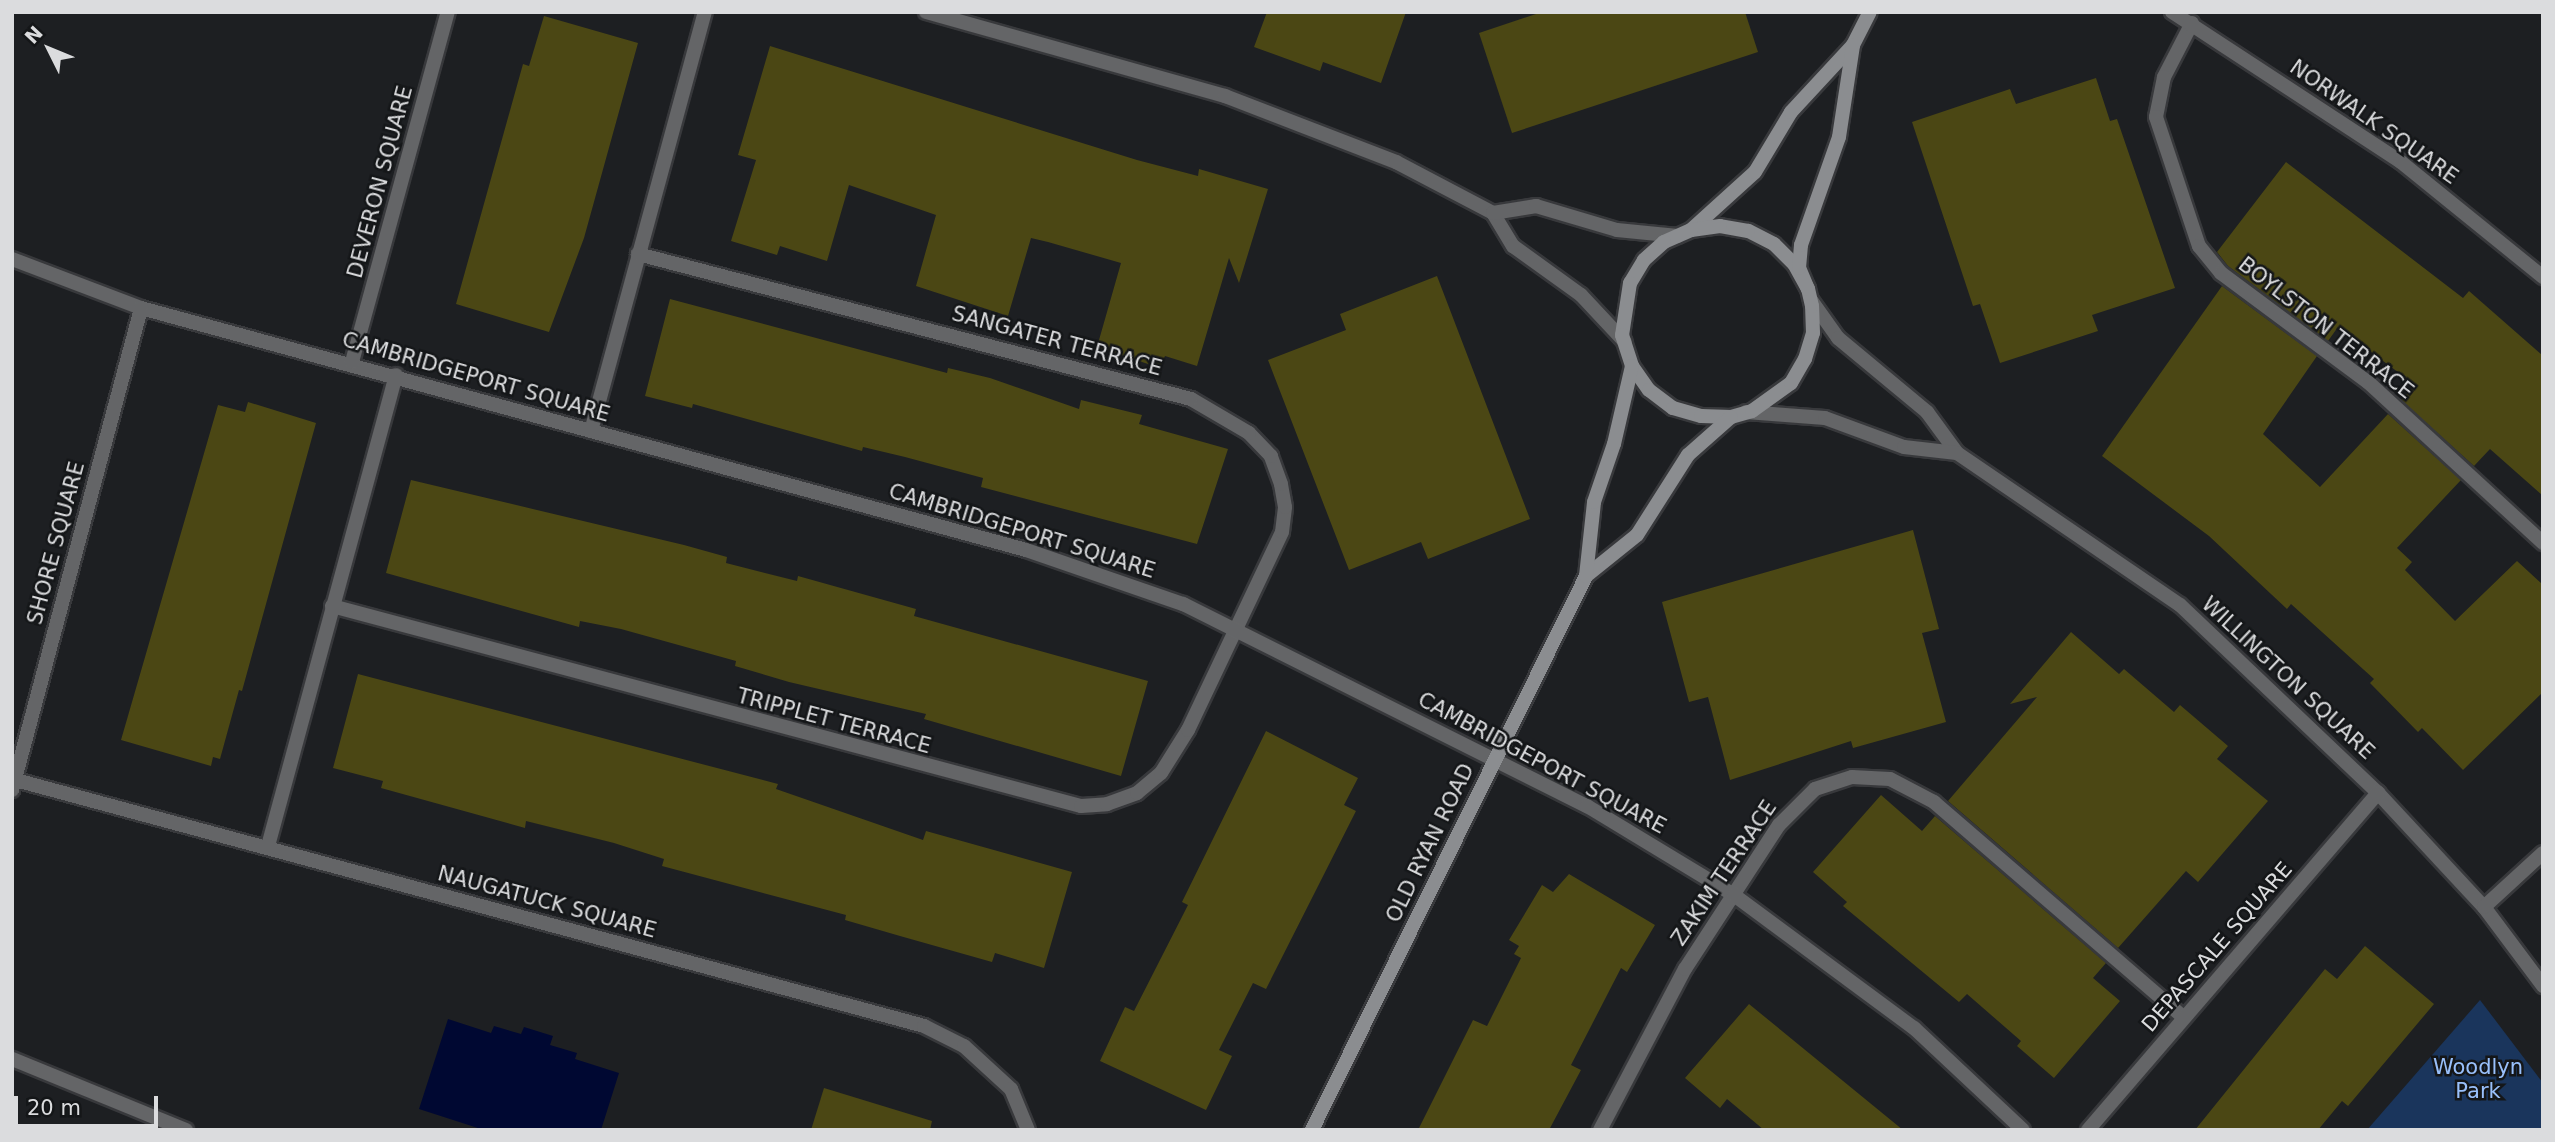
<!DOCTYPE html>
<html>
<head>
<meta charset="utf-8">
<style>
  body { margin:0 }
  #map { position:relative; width:2555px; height:1142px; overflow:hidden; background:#1d1f22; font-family:"DejaVu Sans",sans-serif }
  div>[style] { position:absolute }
  .green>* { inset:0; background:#1a355c }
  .water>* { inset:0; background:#000832 }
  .building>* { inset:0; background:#4b4714 }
  .roads { filter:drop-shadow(2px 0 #38393c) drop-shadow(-2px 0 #38393c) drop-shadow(0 2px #38393c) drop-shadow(0 -2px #38393c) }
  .lane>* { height:14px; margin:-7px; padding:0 7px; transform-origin:7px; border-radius:7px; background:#646567 }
  .street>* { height:14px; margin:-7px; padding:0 7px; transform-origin:7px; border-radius:7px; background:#646567 }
  .secondary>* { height:14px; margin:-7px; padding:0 7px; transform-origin:7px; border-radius:7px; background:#8b8d90 }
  span { translate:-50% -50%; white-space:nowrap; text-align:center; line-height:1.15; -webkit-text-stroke:5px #141618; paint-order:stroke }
  .street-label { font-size:21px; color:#dbdcde }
  .park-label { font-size:21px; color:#99c0fb }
  .frame { position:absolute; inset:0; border:14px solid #dbdcde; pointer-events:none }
  .north { position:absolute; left:14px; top:14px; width:70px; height:70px; -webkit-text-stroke:5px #141618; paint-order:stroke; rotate:313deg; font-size:19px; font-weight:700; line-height:28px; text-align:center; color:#dbdcde }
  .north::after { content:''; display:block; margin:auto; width:24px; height:32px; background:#dbdcde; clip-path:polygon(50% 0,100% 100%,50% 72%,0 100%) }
  .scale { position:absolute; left:14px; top:1096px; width:144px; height:32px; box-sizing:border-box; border:4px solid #dbdcde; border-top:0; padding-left:9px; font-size:21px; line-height:24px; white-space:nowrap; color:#dbdcde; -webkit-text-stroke:5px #141618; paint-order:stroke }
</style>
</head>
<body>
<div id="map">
  <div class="green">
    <div style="clip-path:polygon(2480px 1000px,2543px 1083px,2543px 1130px,2367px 1130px)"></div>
  </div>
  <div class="water">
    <div style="clip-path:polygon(448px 1019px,491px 1033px,494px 1026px,521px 1034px,524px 1027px,553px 1036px,550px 1045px,577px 1053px,575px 1059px,619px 1073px,601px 1130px,484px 1130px,419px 1109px)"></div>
  </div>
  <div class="building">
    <div style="clip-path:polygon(1267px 12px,1406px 12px,1381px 83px,1323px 62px,1320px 71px,1254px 47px)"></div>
    <div style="clip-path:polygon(1542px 12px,1745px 12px,1758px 52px,1512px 133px,1479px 33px)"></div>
    <div style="clip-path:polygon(544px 16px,638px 43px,584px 238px,549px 332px,456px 304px,523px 64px,529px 66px)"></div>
    <div style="clip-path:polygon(770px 46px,1137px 160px,1198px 176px,1199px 169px,1268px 189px,1239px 283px,1229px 258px,1197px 366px,1165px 356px,1160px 368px,1097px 347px,1121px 263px,1048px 242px,1031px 238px,1008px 316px,916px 286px,936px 215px,849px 185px,827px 261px,780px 246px,777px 255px,731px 241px,756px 160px,738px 155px)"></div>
    <div style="clip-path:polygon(2096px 78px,2110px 121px,2117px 119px,2175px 288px,2092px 315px,2098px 331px,2000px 363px,1980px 304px,1973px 306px,1912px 122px,2010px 89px,2016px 104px)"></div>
    <div style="clip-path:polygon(2286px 162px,2463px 298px,2469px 291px,2543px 356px,2543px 496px,2490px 449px,2474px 466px,2401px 400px,2415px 385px,2338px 327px,2328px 341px,2228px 266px,2217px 252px)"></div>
    <div style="clip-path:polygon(1437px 276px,1530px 519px,1428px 559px,1421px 542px,1349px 570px,1268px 360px,1346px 330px,1340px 314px)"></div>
    <div style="clip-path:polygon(2222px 286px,2317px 356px,2263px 434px,2320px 487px,2388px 414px,2461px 480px,2397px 548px,2412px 562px,2405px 570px,2455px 621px,2517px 561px,2543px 585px,2543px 692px,2463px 770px,2422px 728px,2418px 732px,2370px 683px,2374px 679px,2291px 604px,2287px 609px,2209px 536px,2102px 456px)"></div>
    <div style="clip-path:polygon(670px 299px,947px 373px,948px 368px,990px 378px,1079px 409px,1081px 400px,1142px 415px,1139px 424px,1228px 449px,1197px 544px,981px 487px,983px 478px,905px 457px,863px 447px,862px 451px,693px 404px,692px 408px,645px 396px)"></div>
    <div style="clip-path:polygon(248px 402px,316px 423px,242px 691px,239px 690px,220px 759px,213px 757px,211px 766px,121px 740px,218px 405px,245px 412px)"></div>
    <div style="clip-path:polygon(411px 480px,684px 545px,727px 557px,726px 563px,797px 581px,798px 576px,916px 609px,914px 616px,1148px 681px,1121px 776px,924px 719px,926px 714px,789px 682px,735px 666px,736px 661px,621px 629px,580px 621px,579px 627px,386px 573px)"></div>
    <div style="clip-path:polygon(1913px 530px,1939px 629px,1922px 633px,1946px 722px,1853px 748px,1851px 741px,1730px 780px,1708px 697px,1689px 702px,1662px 602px)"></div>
    <div style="clip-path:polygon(2071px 632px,2119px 674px,2124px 669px,2174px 712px,2180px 705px,2228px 746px,2217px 759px,2268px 801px,2198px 882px,2186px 871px,2118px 948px,1948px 801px,2037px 697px,2010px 704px)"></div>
    <div style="clip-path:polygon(358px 674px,778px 784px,776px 789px,923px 840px,926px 831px,1072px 872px,1044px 968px,995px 953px,992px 962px,900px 936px,845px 920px,846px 915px,662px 866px,664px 859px,614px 843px,526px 821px,525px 828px,381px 788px,383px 781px,333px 768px)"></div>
    <div style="clip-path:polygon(1266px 731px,1358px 778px,1344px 805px,1356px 811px,1266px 989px,1253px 983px,1219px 1050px,1232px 1056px,1206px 1110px,1100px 1061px,1125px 1007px,1134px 1011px,1188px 905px,1182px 902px)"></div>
    <div style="clip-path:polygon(1881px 795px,1922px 831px,1935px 816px,2106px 963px,2093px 978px,2120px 1001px,2054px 1078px,2017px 1046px,2021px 1041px,1967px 994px,1959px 1002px,1843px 906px,1847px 902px,1813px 872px)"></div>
    <div style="clip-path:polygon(1569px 874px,1655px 925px,1627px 972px,1621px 968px,1571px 1065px,1581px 1070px,1549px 1130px,1418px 1130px,1473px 1020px,1487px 1026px,1521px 958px,1514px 954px,1519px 946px,1509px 940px,1542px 885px,1553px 892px)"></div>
    <div style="clip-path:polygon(2365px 946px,2434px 1004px,2348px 1106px,2342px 1101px,2318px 1130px,2195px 1130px,2325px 969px,2337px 979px)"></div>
    <div style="clip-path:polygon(1749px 1004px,1903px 1130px,1764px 1130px,1727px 1099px,1720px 1108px,1685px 1078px)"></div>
    <div style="clip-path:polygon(824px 1088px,932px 1121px,930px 1130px,811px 1130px)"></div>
  </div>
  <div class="roads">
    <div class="lane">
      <div style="left:2192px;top:23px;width:61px;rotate:117.4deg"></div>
      <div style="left:2164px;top:77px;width:41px;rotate:101.3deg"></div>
      <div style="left:2156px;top:117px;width:136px;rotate:71.6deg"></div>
      <div style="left:2199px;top:246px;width:35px;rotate:51deg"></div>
      <div style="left:2221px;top:273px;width:183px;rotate:36.6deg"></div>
      <div style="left:2368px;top:382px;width:238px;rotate:42.6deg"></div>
      <div style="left:591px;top:431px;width:434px;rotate:-74.8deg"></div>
      <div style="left:332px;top:606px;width:775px;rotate:14.95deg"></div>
      <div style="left:1081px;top:806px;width:26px;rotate:-4deg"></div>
      <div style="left:1107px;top:804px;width:32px;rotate:-20deg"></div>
      <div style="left:1137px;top:793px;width:31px;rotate:-40deg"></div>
      <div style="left:1161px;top:773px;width:51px;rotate:-57.9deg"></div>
      <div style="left:1188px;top:730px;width:219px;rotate:-64.6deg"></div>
      <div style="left:1282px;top:532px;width:25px;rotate:-83deg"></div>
      <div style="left:1285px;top:507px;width:23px;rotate:-100deg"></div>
      <div style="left:1281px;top:484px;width:30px;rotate:-110deg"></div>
      <div style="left:1271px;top:456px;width:32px;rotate:-134deg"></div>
      <div style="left:1249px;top:433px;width:67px;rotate:-149.6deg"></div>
      <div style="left:1191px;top:399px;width:572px;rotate:-165.31deg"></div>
      <div style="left:268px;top:846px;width:488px;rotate:-74.8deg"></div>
      <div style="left:1600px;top:1130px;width:182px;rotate:-62.2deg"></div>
      <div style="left:1685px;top:969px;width:172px;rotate:-56.9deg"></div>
      <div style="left:1779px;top:825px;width:51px;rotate:-45deg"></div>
      <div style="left:1815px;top:789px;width:39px;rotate:-18deg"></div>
      <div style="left:1852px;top:777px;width:38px;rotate:3deg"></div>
      <div style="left:1890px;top:779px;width:50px;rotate:27.6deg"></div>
      <div style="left:1934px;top:802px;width:329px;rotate:40.8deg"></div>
    </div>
    <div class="street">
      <div style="left:926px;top:12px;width:311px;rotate:15.7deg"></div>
      <div style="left:1225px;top:96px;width:183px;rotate:21.1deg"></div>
      <div style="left:1396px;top:162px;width:110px;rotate:27.7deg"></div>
      <div style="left:1493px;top:213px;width:39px;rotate:59deg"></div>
      <div style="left:1513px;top:246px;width:84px;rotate:35.8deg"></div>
      <div style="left:1581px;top:295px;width:64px;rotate:46.9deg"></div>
      <div style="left:2172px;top:12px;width:274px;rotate:33.2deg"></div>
      <div style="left:2401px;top:162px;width:183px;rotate:39deg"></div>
      <div style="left:1493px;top:213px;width:44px;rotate:-9.2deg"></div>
      <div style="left:1536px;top:206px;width:84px;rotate:16.5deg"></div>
      <div style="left:1617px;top:230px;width:61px;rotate:5.6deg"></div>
      <div style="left:12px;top:259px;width:138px;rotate:20.8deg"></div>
      <div style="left:141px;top:308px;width:917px;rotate:15.29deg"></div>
      <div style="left:1026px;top:550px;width:166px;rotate:19deg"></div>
      <div style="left:1183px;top:604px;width:452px;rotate:26.6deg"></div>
      <div style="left:1587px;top:806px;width:172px;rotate:31.2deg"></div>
      <div style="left:1734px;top:895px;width:224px;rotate:36.5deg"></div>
      <div style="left:1914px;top:1028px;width:149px;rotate:43.1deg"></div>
      <div style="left:1811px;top:300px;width:47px;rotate:54.6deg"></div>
      <div style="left:1838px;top:338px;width:116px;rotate:39.7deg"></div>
      <div style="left:1927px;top:412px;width:51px;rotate:53.8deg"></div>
      <div style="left:1957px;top:453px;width:270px;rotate:34.3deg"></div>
      <div style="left:2180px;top:605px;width:273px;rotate:43.5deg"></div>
      <div style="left:2378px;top:793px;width:156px;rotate:47.1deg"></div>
      <div style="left:2484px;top:907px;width:99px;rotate:53.2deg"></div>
      <div style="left:352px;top:362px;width:363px;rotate:-74.7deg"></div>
      <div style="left:1746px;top:412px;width:79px;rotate:4.3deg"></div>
      <div style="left:1825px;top:418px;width:84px;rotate:20.2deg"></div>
      <div style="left:1904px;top:447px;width:53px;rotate:6.5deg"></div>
      <div style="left:12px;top:779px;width:945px;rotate:15.15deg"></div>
      <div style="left:924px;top:1026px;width:45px;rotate:26.6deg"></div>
      <div style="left:964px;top:1046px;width:64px;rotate:42.5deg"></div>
      <div style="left:1011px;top:1089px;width:44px;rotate:67.5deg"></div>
      <div style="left:12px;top:790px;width:499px;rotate:-75deg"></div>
      <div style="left:2484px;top:907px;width:80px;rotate:-42.5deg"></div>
      <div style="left:12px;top:1059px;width:188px;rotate:22.2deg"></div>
      <div style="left:2088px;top:1130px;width:445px;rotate:-49.3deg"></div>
    </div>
    <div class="secondary">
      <div style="left:1691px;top:230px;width:86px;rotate:-42.2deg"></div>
      <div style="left:1755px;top:172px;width:70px;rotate:-59deg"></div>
      <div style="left:1791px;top:112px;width:91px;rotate:-47.2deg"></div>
      <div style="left:1853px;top:45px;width:37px;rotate:-63deg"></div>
      <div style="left:1808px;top:289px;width:29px;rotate:-119deg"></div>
      <div style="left:1794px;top:264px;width:28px;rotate:-135deg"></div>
      <div style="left:1774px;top:244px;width:29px;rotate:-153deg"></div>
      <div style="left:1748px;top:231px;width:28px;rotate:-170deg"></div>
      <div style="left:1720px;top:226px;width:29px;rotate:172deg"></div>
      <div style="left:1691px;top:230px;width:30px;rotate:156deg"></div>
      <div style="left:1664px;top:242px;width:27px;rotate:138deg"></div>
      <div style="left:1644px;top:260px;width:27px;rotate:121deg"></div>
      <div style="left:1630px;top:283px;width:53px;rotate:98.7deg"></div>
      <div style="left:1622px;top:335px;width:33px;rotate:72deg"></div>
      <div style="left:1632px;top:366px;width:29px;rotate:55deg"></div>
      <div style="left:1649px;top:390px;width:30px;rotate:37deg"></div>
      <div style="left:1673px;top:408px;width:29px;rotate:16deg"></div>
      <div style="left:1701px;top:416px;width:30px;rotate:2deg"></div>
      <div style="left:1731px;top:417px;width:22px;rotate:-16deg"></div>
      <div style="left:1752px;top:411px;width:48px;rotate:-35.7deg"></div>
      <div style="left:1791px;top:383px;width:28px;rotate:-60deg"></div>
      <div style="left:1805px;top:359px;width:27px;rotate:-73deg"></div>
      <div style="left:1813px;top:333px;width:27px;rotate:-92deg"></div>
      <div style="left:1812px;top:306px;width:17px;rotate:-103deg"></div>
      <div style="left:1808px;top:289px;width:23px;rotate:-113deg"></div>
      <div style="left:1799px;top:268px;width:23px;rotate:-85deg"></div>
      <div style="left:1801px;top:245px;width:114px;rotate:-70.6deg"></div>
      <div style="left:1839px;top:137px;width:93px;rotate:-81.3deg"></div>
      <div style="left:1586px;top:576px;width:65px;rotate:-38.8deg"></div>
      <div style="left:1637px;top:535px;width:95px;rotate:-57.5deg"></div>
      <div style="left:1688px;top:455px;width:57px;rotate:-41.5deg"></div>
      <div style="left:1312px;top:1130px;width:618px;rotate:-63.68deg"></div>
      <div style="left:1586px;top:576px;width:74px;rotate:-83.8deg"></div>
      <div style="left:1594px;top:502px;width:61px;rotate:-71deg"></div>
      <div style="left:1614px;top:444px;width:80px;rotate:-77deg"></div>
    </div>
  </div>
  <div class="street-label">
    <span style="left:2374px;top:122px;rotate:35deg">NORWALK SQUARE</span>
    <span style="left:380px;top:182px;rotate:-75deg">DEVERON SQUARE</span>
    <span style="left:2326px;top:328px;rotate:38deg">BOYLSTON TERRACE</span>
    <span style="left:1057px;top:341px;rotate:15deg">SANGATER TERRACE</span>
    <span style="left:476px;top:377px;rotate:16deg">CAMBRIDGEPORT SQUARE</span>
    <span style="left:1022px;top:531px;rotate:17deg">CAMBRIDGEPORT SQUARE</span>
    <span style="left:56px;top:543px;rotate:-75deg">SHORE SQUARE</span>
    <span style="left:2288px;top:678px;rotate:43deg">WILLINGTON SQUARE</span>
    <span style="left:834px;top:721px;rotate:15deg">TRIPPLET TERRACE</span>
    <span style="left:1542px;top:763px;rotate:28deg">CAMBRIDGEPORT SQUARE</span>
    <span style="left:1430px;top:843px;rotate:-64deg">OLD RYAN ROAD</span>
    <span style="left:1724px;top:873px;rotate:-56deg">ZAKIM TERRACE</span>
    <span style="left:547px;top:902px;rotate:15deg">NAUGATUCK SQUARE</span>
    <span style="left:2217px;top:947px;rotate:-49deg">DEPASCALE SQUARE</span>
  </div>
  <div class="park-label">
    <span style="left:2478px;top:1079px">Woodlyn<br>Park</span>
  </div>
  <div class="frame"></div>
  <div class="north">N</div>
  <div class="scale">20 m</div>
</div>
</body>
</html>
